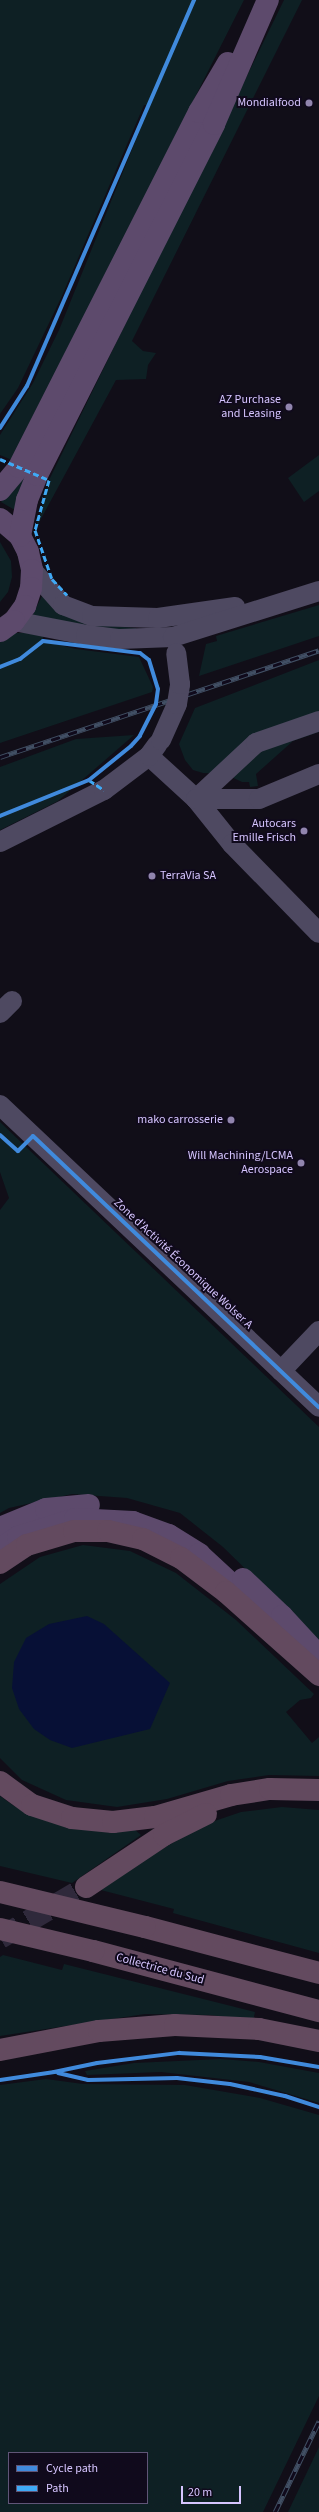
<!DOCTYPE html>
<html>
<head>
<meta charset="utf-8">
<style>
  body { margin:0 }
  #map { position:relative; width:319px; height:2512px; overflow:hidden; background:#110e18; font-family:"Source Sans 3",sans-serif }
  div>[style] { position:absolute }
  .green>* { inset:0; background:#0e2024 }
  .water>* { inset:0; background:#071036 }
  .highway-tunnel>* { height:22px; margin-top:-11px; transform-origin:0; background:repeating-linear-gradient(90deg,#2f293b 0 22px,transparent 0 33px) }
  .minor>* { height:20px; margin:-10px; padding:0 10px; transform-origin:10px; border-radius:10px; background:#4e4961 }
  .major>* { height:22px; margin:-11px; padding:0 11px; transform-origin:11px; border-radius:11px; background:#5d4a6c }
  .highway>* { height:22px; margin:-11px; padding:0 11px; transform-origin:11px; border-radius:11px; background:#634a5f }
  .rail>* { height:4.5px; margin-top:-2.25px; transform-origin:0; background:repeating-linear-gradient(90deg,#100a1c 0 9px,#414f64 0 18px); box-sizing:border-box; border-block:1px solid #414f64 }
  .minor-bridge>* { height:20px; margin:-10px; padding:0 10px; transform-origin:10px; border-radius:10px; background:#4e4961 }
  .highway-bridge>* { height:22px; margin:-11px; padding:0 11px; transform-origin:11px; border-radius:11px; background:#634a5f }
  .quiet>* { height:3px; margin-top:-1.5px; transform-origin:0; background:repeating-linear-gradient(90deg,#3fa9f5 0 6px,transparent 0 9px) }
  .cycleway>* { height:4px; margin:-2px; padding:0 2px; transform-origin:2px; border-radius:2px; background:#408adc }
  .dots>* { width:11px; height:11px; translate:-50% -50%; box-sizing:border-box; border:2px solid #100a1c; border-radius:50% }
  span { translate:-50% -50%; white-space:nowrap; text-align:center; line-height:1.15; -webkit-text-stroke:4px #100a1c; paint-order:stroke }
  .poi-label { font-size:12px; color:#d6c5ff }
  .right { translate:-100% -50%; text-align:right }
  .left { translate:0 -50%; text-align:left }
  .street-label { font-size:12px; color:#d6c5ff }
  .legend { position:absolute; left:8px; top:2452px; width:140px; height:52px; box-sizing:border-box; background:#100a1c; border:1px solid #5f5577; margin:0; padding:5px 7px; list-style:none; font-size:12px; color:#d6c5ff }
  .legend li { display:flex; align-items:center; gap:8px; height:20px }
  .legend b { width:20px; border:1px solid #5f5577 }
  .scale { position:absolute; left:181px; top:2486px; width:60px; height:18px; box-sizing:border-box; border:2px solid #d6c5ff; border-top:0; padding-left:5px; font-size:12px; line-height:14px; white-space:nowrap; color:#d6c5ff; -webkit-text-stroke:3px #100a1c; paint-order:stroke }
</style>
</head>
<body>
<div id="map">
  <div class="green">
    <div style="clip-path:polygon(0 0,244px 0,12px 460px,0 455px,0 435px,33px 383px,59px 330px,150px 105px,144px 105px,61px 298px,18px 388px,0 414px)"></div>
    <div style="clip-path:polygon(284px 0,302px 0,132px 341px,143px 351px,156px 353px,148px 365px,146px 379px,116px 380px,35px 530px,49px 480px)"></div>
    <div style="clip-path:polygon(319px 455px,319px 491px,304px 502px,288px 478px)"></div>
    <div style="clip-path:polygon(24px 475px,29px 477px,18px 508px,13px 509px,1px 502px)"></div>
    <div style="clip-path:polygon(0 542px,11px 561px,12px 577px,8px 592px,0 602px)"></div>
    <div style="clip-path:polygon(42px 596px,89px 624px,136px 628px,136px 631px,118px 632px,31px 618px)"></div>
    <div style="clip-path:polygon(319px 605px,319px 636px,199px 676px,206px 644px,217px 641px,216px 636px)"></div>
    <div style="clip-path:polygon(15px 633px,43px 633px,43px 641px,76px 649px,139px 657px,153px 687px,152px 692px,0 743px,0 641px)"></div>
    <div style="clip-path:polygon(319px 660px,319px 732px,293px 741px,256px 774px,258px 786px,250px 787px,249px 782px,242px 782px,225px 774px,203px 773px,193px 770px,185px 760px,179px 744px,195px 708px)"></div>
    <div style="clip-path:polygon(134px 735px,58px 801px,0 830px,0 767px,76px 739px)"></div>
    <div style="clip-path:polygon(0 1122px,319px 1427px,319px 1641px,223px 1547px,180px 1513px,127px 1498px,72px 1494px,9px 1508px,0 1513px,0 1210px,9px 1198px,0 1172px)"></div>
    <div style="clip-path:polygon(83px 1545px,130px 1551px,176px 1573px,236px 1620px,314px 1694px,311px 1698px,300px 1700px,286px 1712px,312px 1743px,319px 1737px,319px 1776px,269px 1775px,228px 1781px,167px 1799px,117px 1807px,66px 1800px,22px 1780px,0 1758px,0 1584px,40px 1557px)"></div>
    <div style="clip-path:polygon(0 1796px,14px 1806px,52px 1823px,134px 1829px,141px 1835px,72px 1883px,0 1866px)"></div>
    <div style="clip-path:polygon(282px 1807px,319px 1810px,319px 1953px,173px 1913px,174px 1909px,97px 1889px,200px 1826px,241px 1812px)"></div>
    <div style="clip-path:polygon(3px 1955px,62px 1970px,64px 1964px,255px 2012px,253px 2021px,211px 2015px,145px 2014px,0 2036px,0 1957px)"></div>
    <div style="clip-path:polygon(221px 2059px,259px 2062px,319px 2073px,319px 2103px,249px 2082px,161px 2072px,87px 2075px,85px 2071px,134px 2063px)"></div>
    <div style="clip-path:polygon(evenodd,46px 2079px,83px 2084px,185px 2085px,260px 2098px,319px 2115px,319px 2396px,263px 2512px,0 2512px,0 2085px,46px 2079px,9px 2453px,147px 2453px,147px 2503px,9px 2503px,9px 2453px)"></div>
    <div style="clip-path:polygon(319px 2447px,319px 2512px,288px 2512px)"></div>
  </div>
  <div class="water">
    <div style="clip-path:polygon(87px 1616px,104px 1624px,170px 1683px,150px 1729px,72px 1748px,50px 1740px,34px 1729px,19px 1709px,12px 1688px,14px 1662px,26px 1638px,49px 1624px)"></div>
  </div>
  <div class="highway-tunnel">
    <div style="left:0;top:1938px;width:100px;rotate:-30.7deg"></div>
  </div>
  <div class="minor">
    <div style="left:32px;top:570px;width:47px;rotate:48.5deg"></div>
    <div style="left:63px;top:605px;width:31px;rotate:21deg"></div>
    <div style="left:92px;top:616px;width:66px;rotate:1.7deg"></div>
    <div style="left:158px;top:618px;width:78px;rotate:-8.1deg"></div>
    <div style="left:14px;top:621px;width:73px;rotate:11deg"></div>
    <div style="left:86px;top:635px;width:34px;rotate:7deg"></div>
    <div style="left:120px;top:639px;width:53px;rotate:-2.2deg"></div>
    <div style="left:173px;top:637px;width:153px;rotate:-17.5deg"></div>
    <div style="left:149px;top:756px;width:64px;rotate:42.5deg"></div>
    <div style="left:196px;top:799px;width:82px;rotate:-43deg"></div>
    <div style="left:256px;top:743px;width:67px;rotate:-19.2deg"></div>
    <div style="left:196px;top:799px;width:58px;rotate:51.3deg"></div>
    <div style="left:232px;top:844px;width:124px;rotate:45.7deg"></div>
    <div style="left:196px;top:799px;width:63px"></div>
    <div style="left:259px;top:799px;width:65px;rotate:-22.6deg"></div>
    <div style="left:0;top:842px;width:116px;rotate:-26.6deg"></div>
    <div style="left:104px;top:790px;width:56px;rotate:-37.1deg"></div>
    <div style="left:149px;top:756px;width:14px;rotate:-54deg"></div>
    <div style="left:0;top:1013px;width:17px;rotate:-45deg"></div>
    <div style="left:0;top:1105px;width:439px;rotate:43.4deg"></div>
    <div style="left:281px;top:1371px;width:55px;rotate:-46.5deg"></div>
  </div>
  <div class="major">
    <div style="left:0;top:490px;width:30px;rotate:-50deg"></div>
    <div style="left:19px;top:467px;width:398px;rotate:-63.1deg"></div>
    <div style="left:199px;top:112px;width:57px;rotate:-59.4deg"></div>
    <div style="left:0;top:519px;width:26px;rotate:40deg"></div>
    <div style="left:20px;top:536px;width:18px;rotate:63deg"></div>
    <div style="left:28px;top:552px;width:18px;rotate:77deg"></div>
    <div style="left:32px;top:570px;width:18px;rotate:93deg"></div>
    <div style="left:31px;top:588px;width:19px;rotate:108deg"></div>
    <div style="left:25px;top:606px;width:19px;rotate:126deg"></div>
    <div style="left:14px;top:621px;width:17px;rotate:144deg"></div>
    <div style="left:20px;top:536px;width:37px;rotate:-79deg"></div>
    <div style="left:27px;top:500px;width:27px;rotate:-68deg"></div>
    <div style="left:37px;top:475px;width:393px;rotate:-63.2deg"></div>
    <div style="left:214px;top:124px;width:135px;rotate:-66.5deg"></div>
    <div style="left:0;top:1528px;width:50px;rotate:-22.4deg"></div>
    <div style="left:46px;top:1509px;width:43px;rotate:-5.3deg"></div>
    <div style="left:0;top:1549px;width:22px;rotate:-34deg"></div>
    <div style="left:18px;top:1537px;width:60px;rotate:-17.5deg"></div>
    <div style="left:75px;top:1519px;width:58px;rotate:3deg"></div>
    <div style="left:133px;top:1522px;width:38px;rotate:20deg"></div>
    <div style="left:169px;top:1535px;width:36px;rotate:32deg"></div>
    <div style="left:199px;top:1554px;width:69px;rotate:42.7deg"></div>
    <div style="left:243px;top:1579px;width:54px;rotate:43.5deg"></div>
    <div style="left:282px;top:1616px;width:54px;rotate:47.2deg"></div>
  </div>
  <div class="highway">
    <div style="left:0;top:1563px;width:32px;rotate:-34deg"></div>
    <div style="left:27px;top:1545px;width:49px;rotate:-16.6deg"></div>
    <div style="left:74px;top:1531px;width:34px"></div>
    <div style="left:108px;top:1531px;width:36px;rotate:13deg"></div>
    <div style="left:143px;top:1539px;width:42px;rotate:26.6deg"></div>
    <div style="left:181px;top:1558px;width:56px;rotate:37.1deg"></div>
    <div style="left:226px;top:1592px;width:125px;rotate:41.7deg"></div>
    <div style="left:0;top:1782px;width:39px;rotate:36deg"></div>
    <div style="left:32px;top:1805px;width:42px;rotate:18deg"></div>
    <div style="left:72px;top:1818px;width:41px;rotate:5.6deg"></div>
    <div style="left:113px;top:1822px;width:42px;rotate:-6.8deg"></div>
    <div style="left:155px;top:1817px;width:79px;rotate:-16.1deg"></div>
    <div style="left:231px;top:1795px;width:39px;rotate:-9deg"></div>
    <div style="left:270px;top:1789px;width:49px;rotate:1.2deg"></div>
    <div style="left:86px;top:1887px;width:94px;rotate:-33.7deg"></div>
    <div style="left:164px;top:1835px;width:47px;rotate:-26.6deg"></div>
    <div style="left:145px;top:1927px;width:180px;rotate:14.8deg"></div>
    <div style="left:93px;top:1951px;width:234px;rotate:14.9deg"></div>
    <div style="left:0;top:2050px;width:101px;rotate:-10.9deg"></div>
    <div style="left:99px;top:2031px;width:76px;rotate:-4.5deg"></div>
    <div style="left:175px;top:2025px;width:84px;rotate:2.7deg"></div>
    <div style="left:259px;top:2029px;width:61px;rotate:11.3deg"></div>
  </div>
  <div class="rail">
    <div style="left:0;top:757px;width:336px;rotate:-18.5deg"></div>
    <div style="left:275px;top:2512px;width:101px;rotate:-64.2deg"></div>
  </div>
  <div class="minor-bridge">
    <div style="left:161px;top:740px;width:39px;rotate:-66deg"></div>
    <div style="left:177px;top:704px;width:20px;rotate:-81deg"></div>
    <div style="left:180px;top:684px;width:31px;rotate:-97deg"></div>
  </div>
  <div class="highway-bridge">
    <div style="left:0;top:1892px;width:149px;rotate:13.6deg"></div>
    <div style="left:0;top:1929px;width:96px;rotate:13.3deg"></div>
  </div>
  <div class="quiet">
    <div style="left:0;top:459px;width:53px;rotate:23.2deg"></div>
    <div style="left:49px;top:480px;width:52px;rotate:105.6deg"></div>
    <div style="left:35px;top:530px;width:52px;rotate:70.9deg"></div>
    <div style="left:52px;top:579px;width:22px;rotate:47deg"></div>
    <div style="left:89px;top:780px;width:18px;rotate:34deg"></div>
  </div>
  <div class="cycleway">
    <div style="left:0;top:428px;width:50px;rotate:-57.3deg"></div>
    <div style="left:27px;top:386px;width:421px;rotate:-66.6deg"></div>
    <div style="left:0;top:667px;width:22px;rotate:-22deg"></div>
    <div style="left:20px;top:659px;width:29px;rotate:-38deg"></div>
    <div style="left:43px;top:641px;width:98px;rotate:7.1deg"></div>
    <div style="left:140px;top:653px;width:11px;rotate:38deg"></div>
    <div style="left:149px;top:660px;width:30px;rotate:73deg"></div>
    <div style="left:158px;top:689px;width:15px;rotate:98deg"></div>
    <div style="left:156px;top:704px;width:36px;rotate:117deg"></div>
    <div style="left:140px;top:736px;width:13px;rotate:132deg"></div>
    <div style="left:131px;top:746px;width:54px;rotate:141deg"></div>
    <div style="left:89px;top:780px;width:96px;rotate:158deg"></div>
    <div style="left:0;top:1135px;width:24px;rotate:42deg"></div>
    <div style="left:18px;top:1151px;width:21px;rotate:-45deg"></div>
    <div style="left:33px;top:1136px;width:394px;rotate:43.5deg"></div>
    <div style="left:58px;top:2073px;width:31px;rotate:13deg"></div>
    <div style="left:88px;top:2080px;width:89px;rotate:-1.3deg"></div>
    <div style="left:177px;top:2078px;width:53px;rotate:6.5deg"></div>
    <div style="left:230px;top:2084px;width:56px;rotate:12.3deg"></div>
    <div style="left:285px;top:2096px;width:36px;rotate:18deg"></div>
    <div style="left:0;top:2080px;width:55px;rotate:-8.4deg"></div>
    <div style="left:54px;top:2072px;width:44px;rotate:-11.8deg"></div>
    <div style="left:97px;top:2063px;width:83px;rotate:-7deg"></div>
    <div style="left:179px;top:2053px;width:81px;rotate:2.8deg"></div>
    <div style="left:260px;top:2057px;width:60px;rotate:9.6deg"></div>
  </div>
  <div class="dots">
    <div style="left:309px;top:103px;background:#9185ae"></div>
    <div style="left:289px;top:407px;background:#9185ae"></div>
    <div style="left:304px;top:831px;background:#9185ae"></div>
    <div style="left:152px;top:876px;background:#9185ae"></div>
    <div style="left:231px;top:1120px;background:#9185ae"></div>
    <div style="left:301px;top:1163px;background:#9185ae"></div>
  </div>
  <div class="poi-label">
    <span class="right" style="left:301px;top:103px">Mondialfood</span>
    <span class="right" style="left:281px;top:407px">AZ Purchase<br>and Leasing</span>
    <span class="right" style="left:296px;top:831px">Autocars<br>Emille Frisch</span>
    <span class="left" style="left:160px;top:876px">TerraVia SA</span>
    <span class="right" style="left:223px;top:1120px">mako carrosserie</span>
    <span class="right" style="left:293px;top:1163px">Will Machining/LCMA<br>Aerospace</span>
  </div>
  <div class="street-label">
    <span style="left:183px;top:1264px;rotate:43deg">Zone d'Activité Économique Wolser A</span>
    <span style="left:160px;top:1969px;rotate:15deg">Collectrice du Sud</span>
  </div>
  <ul class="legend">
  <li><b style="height:5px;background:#408adc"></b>Cycle path</li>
  <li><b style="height:5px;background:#3fa9f5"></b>Path</li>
  </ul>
  <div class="scale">20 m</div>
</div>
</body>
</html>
